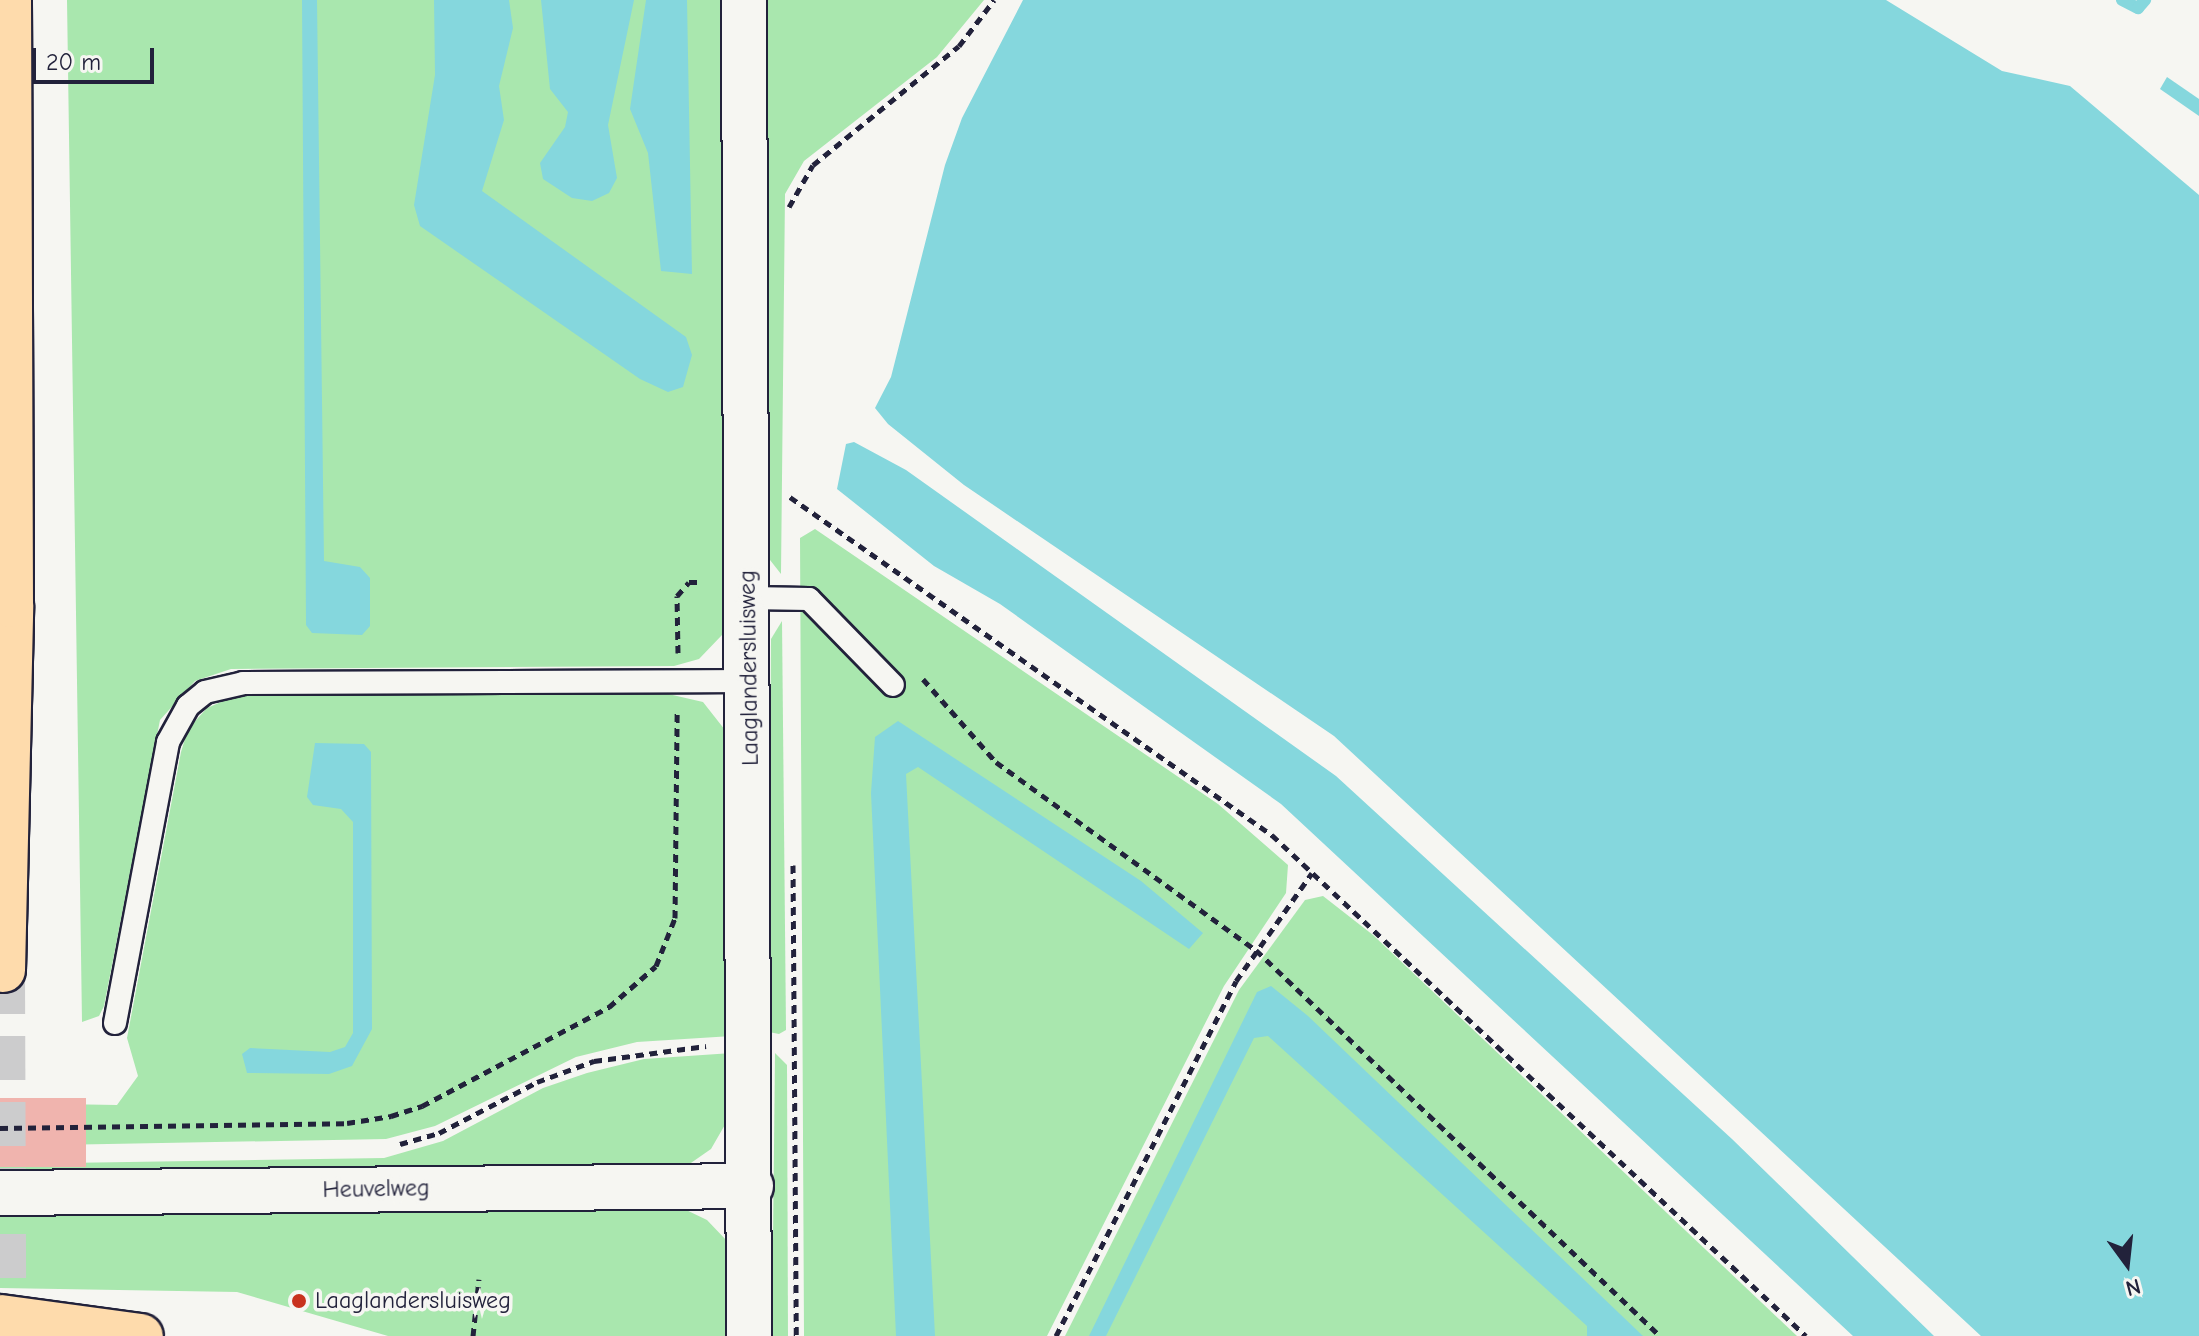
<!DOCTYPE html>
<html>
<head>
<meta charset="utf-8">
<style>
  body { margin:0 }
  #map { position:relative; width:2199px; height:1336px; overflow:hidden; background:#f6f6f2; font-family:"Comic Neue",sans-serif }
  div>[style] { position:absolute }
  .green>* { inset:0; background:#a9e7ae }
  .water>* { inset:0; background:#85d7dd }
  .stream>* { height:12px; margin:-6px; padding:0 6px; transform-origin:6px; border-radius:6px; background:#85d7dd }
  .building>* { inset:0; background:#f0b4ae; transform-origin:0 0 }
  .highway-tunnel>* { height:44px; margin-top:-22px; transform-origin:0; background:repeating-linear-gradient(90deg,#cccccd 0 44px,transparent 0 66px) }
  .path>* { height:5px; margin-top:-2.5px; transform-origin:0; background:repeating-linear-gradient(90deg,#22223b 0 8px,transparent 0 14px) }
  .roads { filter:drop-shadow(2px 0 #22223b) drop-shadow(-2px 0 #22223b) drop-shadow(0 2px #22223b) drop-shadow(0 -2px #22223b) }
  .lane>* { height:22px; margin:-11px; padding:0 11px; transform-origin:11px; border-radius:11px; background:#f6f6f2 }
  .street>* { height:44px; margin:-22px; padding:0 22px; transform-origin:22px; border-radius:22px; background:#f6f6f2 }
  .secondary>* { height:44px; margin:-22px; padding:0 22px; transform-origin:22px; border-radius:22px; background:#f6f6f2 }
  .primary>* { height:44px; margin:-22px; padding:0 22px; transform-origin:22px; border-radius:22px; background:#fedbac }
  .highway>* { height:44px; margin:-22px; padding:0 22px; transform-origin:22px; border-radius:22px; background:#fedbac }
  .dots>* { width:22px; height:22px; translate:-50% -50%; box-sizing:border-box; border:4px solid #f6f6f2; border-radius:50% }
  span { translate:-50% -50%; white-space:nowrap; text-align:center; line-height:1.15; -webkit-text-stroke:7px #f6f6f2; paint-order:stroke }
  .street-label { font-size:24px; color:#22223b }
  .poi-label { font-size:24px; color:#22223b }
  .left { translate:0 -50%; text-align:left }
  .north { position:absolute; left:2087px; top:1224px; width:80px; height:80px; -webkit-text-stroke:6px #f6f6f2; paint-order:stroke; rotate:165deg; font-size:22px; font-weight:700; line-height:32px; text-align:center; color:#22223b }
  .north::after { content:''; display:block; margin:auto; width:28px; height:36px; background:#22223b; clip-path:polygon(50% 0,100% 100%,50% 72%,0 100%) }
  .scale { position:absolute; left:32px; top:48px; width:122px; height:36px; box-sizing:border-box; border:4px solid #22223b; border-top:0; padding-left:10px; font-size:24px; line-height:28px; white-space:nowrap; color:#22223b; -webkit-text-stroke:6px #f6f6f2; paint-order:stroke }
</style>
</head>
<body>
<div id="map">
  <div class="green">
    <div style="clip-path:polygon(67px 0,726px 0,722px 635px,699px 659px,674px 666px,231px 669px,195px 681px,160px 720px,104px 1006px,99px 1016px,82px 1022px)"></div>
    <div style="clip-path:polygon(761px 0,984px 0,937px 57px,804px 161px,785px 194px,781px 574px,770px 560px,769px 518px)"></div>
    <div style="clip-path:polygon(815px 529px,1218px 804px,1288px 865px,1286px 893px,1224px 986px,1047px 1336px,804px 1336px,800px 538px)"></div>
    <div style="clip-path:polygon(782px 621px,786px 1030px,779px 1034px,769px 1032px,771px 639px)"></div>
    <div style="clip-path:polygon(664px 693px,703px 702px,725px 730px,732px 1036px,637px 1042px,576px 1057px,435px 1126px,386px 1139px,0 1146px,0 1103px,117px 1105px,138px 1076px,127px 1038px,181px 752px,188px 729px,207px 708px,235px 696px)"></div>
    <div style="clip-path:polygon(1323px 896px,1373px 935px,1797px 1336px,1065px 1336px,1239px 990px,1305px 900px)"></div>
    <div style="clip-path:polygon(732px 1053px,730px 1116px,711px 1149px,688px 1165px,0 1175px,0 1164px,384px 1158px,443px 1141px,543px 1088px,587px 1073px,644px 1059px)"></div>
    <div style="clip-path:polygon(775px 1053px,787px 1065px,788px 1336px,772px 1336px)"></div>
    <div style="clip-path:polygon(680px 1207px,707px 1220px,727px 1241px,733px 1263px,727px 1336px,388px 1336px,237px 1292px,0 1288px,0 1212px)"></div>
  </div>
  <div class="water">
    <div style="clip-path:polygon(302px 0,317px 0,324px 561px,360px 567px,370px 578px,370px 626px,362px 635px,312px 633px,306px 625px)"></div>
    <div style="clip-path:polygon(434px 0,509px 0,513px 28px,499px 86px,504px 120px,482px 191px,686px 337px,692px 355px,683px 387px,668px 392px,640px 379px,420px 226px,414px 205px,435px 75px)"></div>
    <div style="clip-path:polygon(541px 0,634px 0,608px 125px,617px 178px,609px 193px,592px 201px,572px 198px,543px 179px,540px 163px,565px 127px,568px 112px,550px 89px)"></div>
    <div style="clip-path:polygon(646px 0,687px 0,692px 274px,661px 271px,648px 153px,630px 109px)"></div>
    <div style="clip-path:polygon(1023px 0,1886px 0,2002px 71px,2070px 86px,2199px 195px,2199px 1336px,1981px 1336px,1334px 736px,964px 485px,888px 424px,875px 408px,891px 377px,945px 165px,962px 118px)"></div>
    <div style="clip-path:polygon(2167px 77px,2199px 99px,2199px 116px,2160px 89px)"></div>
    <div style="clip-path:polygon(854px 442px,906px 470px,1336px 776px,1732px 1139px,1934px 1336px,1853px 1336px,1281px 804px,1000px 604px,934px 566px,837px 489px,846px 444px)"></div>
    <div style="clip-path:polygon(898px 721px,1141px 881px,1203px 933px,1189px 949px,918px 767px,906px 774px,935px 1336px,896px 1336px,871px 793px,875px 737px)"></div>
    <div style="clip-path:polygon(315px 743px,364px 744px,371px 752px,372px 1029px,352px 1066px,329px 1074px,247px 1073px,242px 1054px,250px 1048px,330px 1052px,345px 1047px,353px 1033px,353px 822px,341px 809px,313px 805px,307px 797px)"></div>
    <div style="clip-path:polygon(1271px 986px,1308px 1016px,1643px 1336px,1587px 1336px,1587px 1326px,1268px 1036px,1254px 1038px,1106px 1336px,1089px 1336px,1257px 992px)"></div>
  </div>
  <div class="stream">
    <div style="left:2122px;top:0;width:18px;rotate:27deg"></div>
    <div style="left:2138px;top:8px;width:11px;rotate:-49deg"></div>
  </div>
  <div class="building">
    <div style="left:86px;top:1098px;width:69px;height:86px;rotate:90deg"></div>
  </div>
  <div class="highway-tunnel">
    <div style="left:3px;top:970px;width:366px;rotate:89.8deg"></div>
  </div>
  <div class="path">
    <div style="left:789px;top:207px;width:48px;rotate:-60.3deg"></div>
    <div style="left:813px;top:165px;width:188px;rotate:-39.2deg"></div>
    <div style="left:959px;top:46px;width:58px;rotate:-52.7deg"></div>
    <div style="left:790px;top:497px;width:589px;rotate:35.04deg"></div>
    <div style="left:1272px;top:835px;width:732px;rotate:43.17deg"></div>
    <div style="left:678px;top:653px;width:57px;rotate:-91deg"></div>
    <div style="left:677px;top:596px;width:18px;rotate:-49deg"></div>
    <div style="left:689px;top:582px;width:14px"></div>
    <div style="left:923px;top:679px;width:111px;rotate:48.7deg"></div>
    <div style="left:996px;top:762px;width:321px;rotate:35.9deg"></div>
    <div style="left:1256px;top:950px;width:559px;rotate:43.69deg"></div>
    <div style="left:793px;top:865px;width:471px;rotate:89.6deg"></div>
    <div style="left:0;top:1128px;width:347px;rotate:-0.8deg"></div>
    <div style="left:347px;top:1123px;width:45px;rotate:-9deg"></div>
    <div style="left:391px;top:1116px;width:33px;rotate:-18deg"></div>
    <div style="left:422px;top:1106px;width:212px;rotate:-27.9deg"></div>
    <div style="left:609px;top:1007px;width:62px;rotate:-41.1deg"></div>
    <div style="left:656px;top:966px;width:52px;rotate:-68.4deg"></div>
    <div style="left:675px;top:918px;width:207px;rotate:-89.4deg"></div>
    <div style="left:400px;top:1144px;width:41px;rotate:-15.8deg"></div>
    <div style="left:439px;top:1133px;width:110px;rotate:-27.5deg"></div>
    <div style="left:537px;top:1082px;width:61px;rotate:-20.2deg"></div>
    <div style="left:594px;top:1061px;width:113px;rotate:-7.6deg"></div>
    <div style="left:473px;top:1336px;width:57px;rotate:-84deg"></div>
    <div style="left:1056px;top:1336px;width:398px;rotate:-63.1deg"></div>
    <div style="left:1236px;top:981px;width:132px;rotate:-54.9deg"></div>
  </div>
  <div class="roads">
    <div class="lane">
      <div style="left:748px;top:598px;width:61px;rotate:0.9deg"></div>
      <div style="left:809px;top:599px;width:120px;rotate:45.7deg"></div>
      <div style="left:115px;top:1023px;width:286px;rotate:-79.3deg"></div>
      <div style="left:168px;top:742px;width:41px;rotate:-60.9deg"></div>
      <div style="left:188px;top:706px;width:22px;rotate:-39deg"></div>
      <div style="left:205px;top:692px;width:39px;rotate:-13deg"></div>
      <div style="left:243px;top:683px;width:507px;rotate:-0.23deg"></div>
    </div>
    <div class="street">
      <div style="left:0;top:1193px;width:751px;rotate:-0.53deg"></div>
    </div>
    <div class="secondary">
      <div style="left:744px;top:0;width:1336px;rotate:89.79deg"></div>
    </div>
    <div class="primary">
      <div style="left:0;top:1317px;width:142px;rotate:7.7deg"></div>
    </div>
    <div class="highway">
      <div style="left:3px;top:970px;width:365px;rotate:-88.7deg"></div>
      <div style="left:11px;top:605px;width:605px;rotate:-90.19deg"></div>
    </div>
  </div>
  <div class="dots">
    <div style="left:299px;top:1301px;background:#c8321e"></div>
  </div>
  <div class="street-label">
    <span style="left:749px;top:668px;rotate:-91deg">Laaglandersluisweg</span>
    <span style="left:376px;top:1189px;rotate:-1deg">Heuvelweg</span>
  </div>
  <div class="poi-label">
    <span class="left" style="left:315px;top:1301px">Laaglandersluisweg</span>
  </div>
  <div class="north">N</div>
  <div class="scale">20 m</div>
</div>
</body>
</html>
